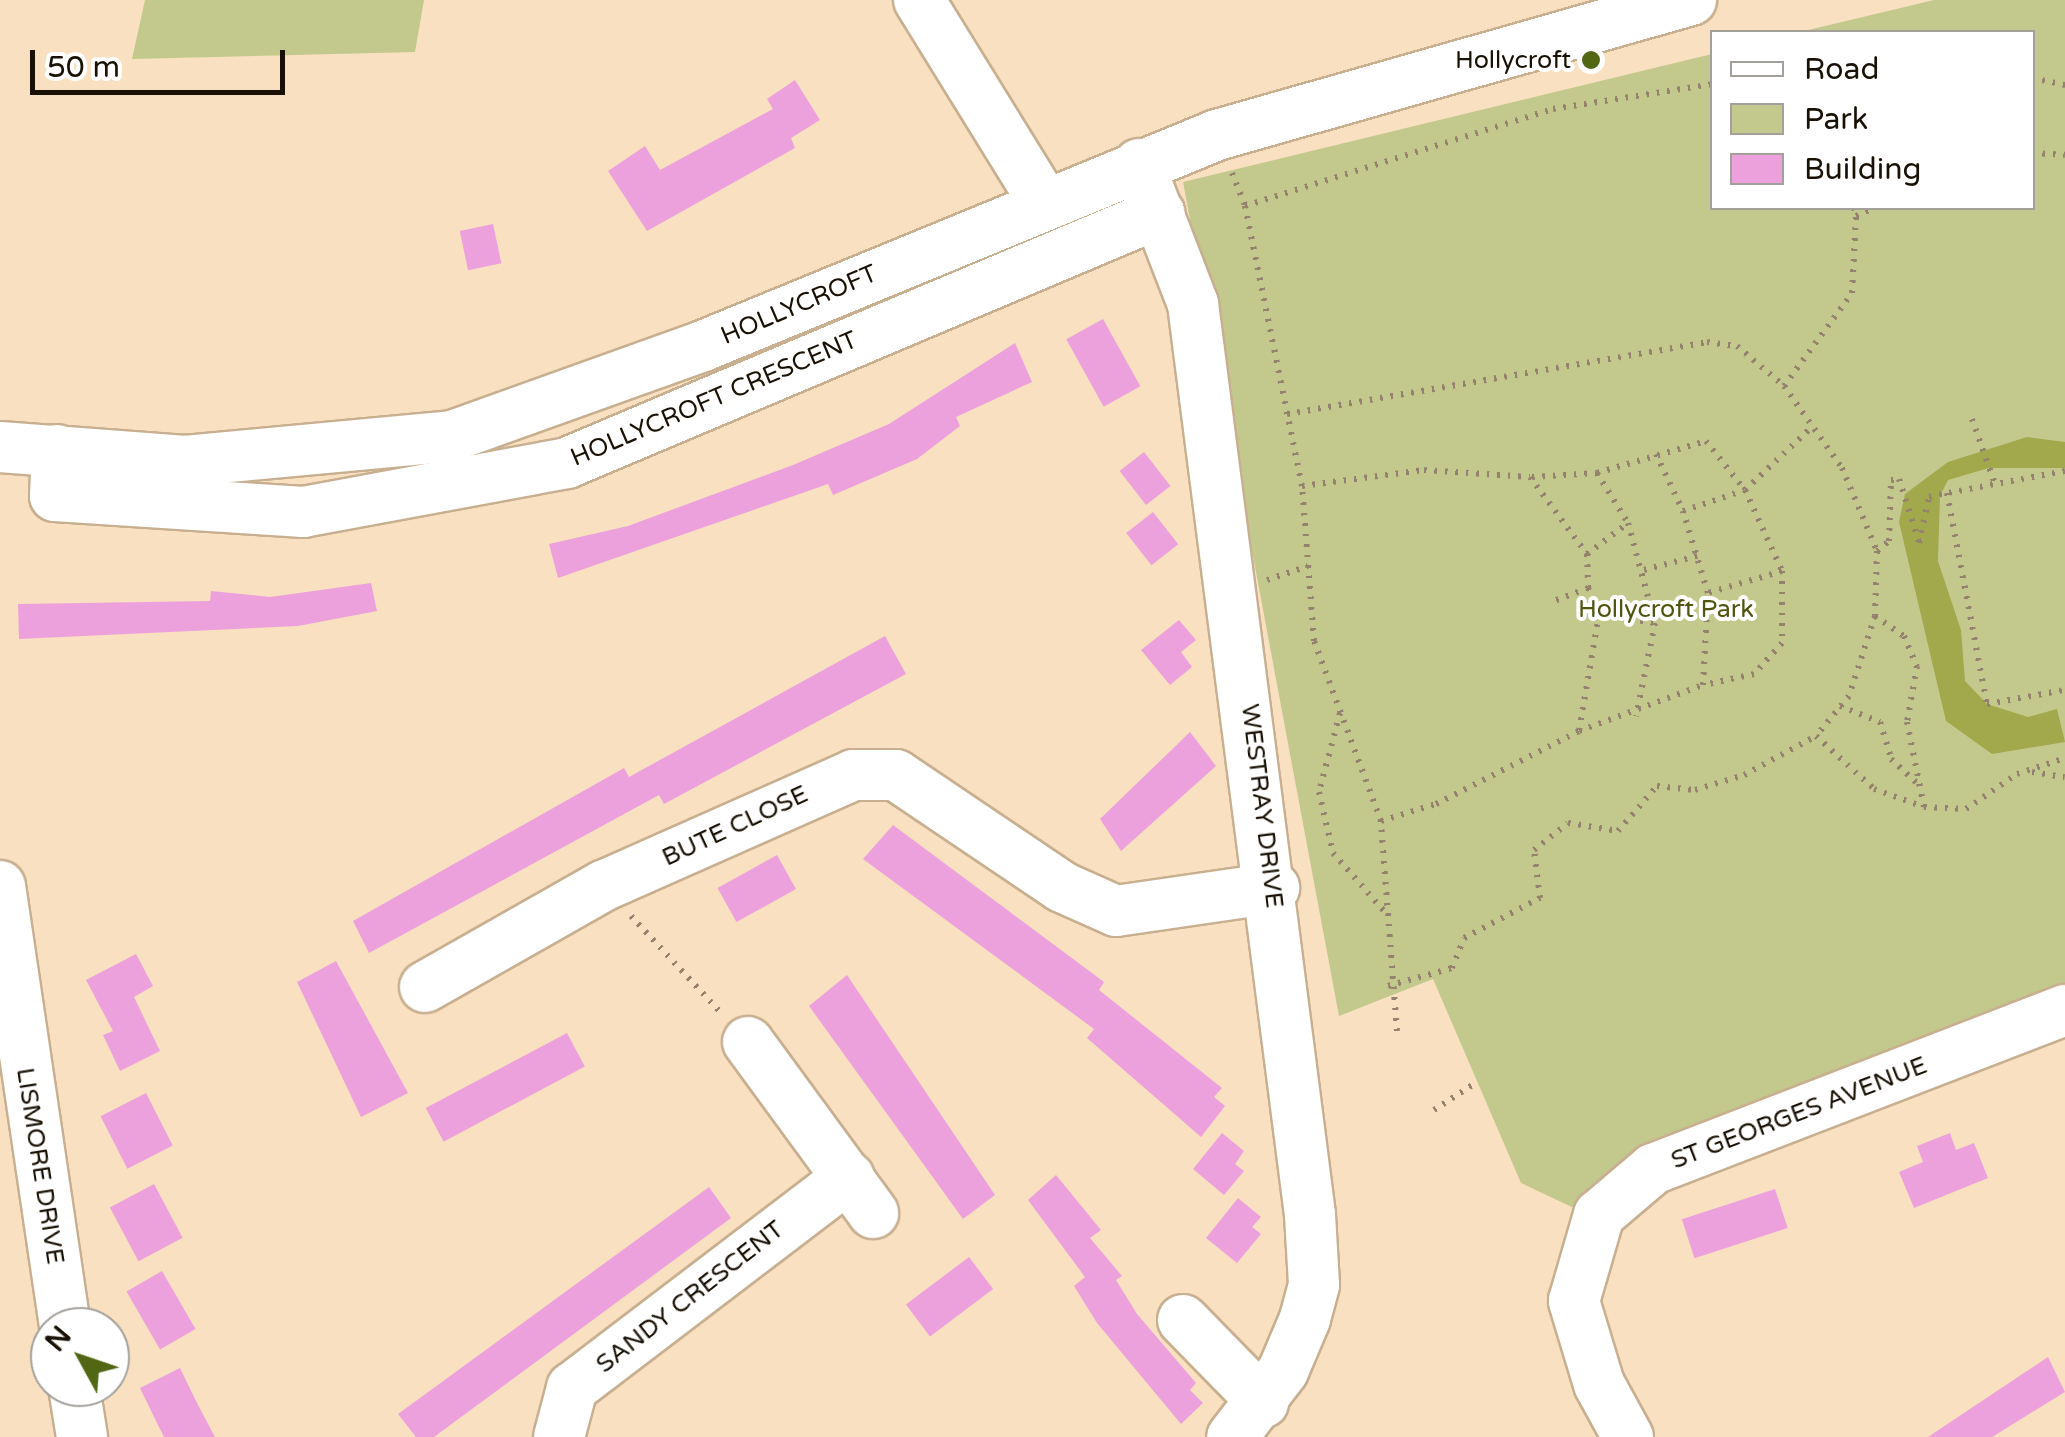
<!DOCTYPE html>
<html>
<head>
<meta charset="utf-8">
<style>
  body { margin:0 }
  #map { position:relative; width:2065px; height:1437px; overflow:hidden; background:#f9e0c0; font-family:"Varela Round",sans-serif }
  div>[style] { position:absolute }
  .green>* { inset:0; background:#c3c98d }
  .forest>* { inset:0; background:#a1a94c }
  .building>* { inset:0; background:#eca1dd; transform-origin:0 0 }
  .path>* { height:6px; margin-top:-3px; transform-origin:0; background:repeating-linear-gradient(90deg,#94826c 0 2.5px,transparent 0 10.5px) }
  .roads { filter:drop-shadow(2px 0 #c7af90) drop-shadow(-2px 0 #c7af90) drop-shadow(0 2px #c7af90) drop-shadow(0 -2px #c7af90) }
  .minor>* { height:50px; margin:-25px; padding:0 25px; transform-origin:25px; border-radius:25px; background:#fff }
  .dots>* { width:28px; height:28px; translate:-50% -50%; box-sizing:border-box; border:5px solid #fff; border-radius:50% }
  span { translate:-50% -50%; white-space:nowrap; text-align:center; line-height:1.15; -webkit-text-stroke:8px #fff; paint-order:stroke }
  .poi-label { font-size:25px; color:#191106 }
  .right { translate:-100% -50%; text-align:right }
  .street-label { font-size:25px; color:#191106 }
  .park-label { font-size:25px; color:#515510 }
  .legend { position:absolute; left:1710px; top:30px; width:325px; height:180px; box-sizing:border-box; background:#fff; border:2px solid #a3a09b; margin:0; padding:12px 18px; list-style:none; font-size:30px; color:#191106 }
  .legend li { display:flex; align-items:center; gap:20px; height:50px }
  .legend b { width:50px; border:2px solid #a3a09b }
  .north { position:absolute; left:30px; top:1307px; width:100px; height:100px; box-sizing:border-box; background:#fff; border:2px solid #a3a09b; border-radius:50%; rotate:310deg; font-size:28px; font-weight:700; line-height:40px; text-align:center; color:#191106 }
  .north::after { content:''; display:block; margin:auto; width:35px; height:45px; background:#526713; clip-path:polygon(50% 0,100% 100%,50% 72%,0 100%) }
  .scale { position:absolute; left:30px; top:50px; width:255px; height:45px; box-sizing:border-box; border:5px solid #191106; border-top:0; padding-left:12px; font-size:30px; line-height:35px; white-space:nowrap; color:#191106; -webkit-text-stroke:8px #fff; paint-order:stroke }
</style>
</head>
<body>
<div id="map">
  <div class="green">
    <div style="clip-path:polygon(145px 0,424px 0,415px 52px,132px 59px)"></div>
    <div style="clip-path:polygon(1934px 0,2065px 0,2065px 984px,1617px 1165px,1574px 1208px,1521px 1183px,1433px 979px,1339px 1016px,1183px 182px,1712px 54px,1712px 208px,2032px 208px,2032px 32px,1800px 32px)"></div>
  </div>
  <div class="forest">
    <div style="clip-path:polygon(2027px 437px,2065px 442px,2065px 468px,1989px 468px,1948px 480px,1940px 496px,1938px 561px,1961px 630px,1965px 681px,1987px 704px,2028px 717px,2057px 709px,2065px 742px,1992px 754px,1946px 721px,1899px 522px,1905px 494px,1948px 462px)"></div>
  </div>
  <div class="building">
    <div style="clip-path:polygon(795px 80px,820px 120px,791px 138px,795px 148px,647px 231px,608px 171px,645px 146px,660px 170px,773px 109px,767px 99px)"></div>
    <div style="left:493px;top:224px;width:40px;height:34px;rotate:78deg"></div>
    <div style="left:1103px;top:319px;width:77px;height:42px;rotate:61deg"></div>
    <div style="clip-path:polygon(1015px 343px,1032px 382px,956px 417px,960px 426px,917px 459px,833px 495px,828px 484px,558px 578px,549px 544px,628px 526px,793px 465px,889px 424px)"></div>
    <div style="left:1144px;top:452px;width:43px;height:31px;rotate:52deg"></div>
    <div style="left:1153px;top:512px;width:41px;height:34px;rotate:52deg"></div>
    <div style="clip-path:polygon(371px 583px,377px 611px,298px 626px,19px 639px,18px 604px,210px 601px,211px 591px,270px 597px)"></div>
    <div style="clip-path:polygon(1179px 620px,1196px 640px,1181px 652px,1192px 667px,1170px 685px,1141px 650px)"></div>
    <div style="clip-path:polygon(885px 636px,906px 674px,664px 804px,659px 795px,369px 953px,353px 921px,624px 768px,629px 777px)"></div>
    <div style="clip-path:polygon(1190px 732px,1216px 766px,1121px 851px,1100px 819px)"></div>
    <div style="clip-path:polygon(893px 825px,1104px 982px,1099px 990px,1222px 1088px,1214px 1097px,1225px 1106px,1201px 1137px,1087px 1038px,1094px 1029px,863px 859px)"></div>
    <div style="left:777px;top:855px;width:39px;height:68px;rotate:61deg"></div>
    <div style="clip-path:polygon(136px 954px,153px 986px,134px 997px,160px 1051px,120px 1071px,103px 1035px,113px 1031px,86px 980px)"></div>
    <div style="clip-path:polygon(336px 961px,408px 1093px,361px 1117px,297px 982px)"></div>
    <div style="clip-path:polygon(847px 975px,995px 1195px,963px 1219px,809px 1006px)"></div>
    <div style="left:567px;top:1033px;width:38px;height:160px;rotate:62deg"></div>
    <div style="left:146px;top:1093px;width:59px;height:51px;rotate:63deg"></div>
    <div style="clip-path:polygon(1222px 1133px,1244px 1151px,1235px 1164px,1244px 1171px,1224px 1195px,1193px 1169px)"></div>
    <div style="clip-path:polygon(1950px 1133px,1956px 1150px,1974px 1143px,1988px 1178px,1914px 1208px,1899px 1172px,1923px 1162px,1917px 1146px)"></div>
    <div style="clip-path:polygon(1056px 1175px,1101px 1230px,1090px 1238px,1122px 1276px,1116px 1280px,1137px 1314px,1196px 1383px,1190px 1390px,1203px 1403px,1181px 1424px,1097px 1323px,1074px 1286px,1085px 1277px,1028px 1200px)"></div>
    <div style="left:154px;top:1184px;width:61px;height:50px;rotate:62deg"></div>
    <div style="clip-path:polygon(709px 1187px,731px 1218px,434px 1437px,416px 1437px,398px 1414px)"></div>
    <div style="left:1775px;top:1189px;width:41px;height:98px;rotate:72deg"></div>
    <div style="clip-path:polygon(1238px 1198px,1261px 1217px,1252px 1227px,1261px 1234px,1237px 1263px,1206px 1238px)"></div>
    <div style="left:969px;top:1257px;width:40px;height:79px;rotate:53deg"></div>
    <div style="left:162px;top:1271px;width:67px;height:41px;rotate:60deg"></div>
    <div style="clip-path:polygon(2048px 1357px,2065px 1392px,1992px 1437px,1928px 1437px)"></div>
    <div style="clip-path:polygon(180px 1368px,197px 1403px,215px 1437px,164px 1437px,157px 1423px,140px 1388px)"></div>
  </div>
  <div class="path">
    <div style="left:2032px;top:78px;width:34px;rotate:12deg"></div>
    <div style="left:2032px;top:153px;width:33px;rotate:3deg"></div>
    <div style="left:1232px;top:173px;width:35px;rotate:68deg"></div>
    <div style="left:1854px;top:208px;width:8px;rotate:76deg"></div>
    <div style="left:1856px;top:216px;width:20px;rotate:-24deg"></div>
    <div style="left:1784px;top:386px;width:115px;rotate:-53.8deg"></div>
    <div style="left:1852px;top:293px;width:77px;rotate:-87deg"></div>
    <div style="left:1287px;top:414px;width:426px;rotate:-9.7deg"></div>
    <div style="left:1707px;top:342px;width:30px;rotate:8deg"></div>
    <div style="left:1737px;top:346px;width:62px;rotate:40.4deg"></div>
    <div style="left:1784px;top:386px;width:100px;rotate:54.7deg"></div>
    <div style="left:1842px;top:468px;width:90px;rotate:67.1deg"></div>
    <div style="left:1877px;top:551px;width:65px;rotate:91.8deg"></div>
    <div style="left:1875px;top:616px;width:84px;rotate:108deg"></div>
    <div style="left:1849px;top:696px;width:52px;rotate:129.5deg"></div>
    <div style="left:1972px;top:419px;width:69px;rotate:70.5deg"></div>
    <div style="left:1656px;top:454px;width:63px;rotate:64.7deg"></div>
    <div style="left:2065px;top:471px;width:120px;rotate:169.4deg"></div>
    <div style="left:1947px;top:493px;width:215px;rotate:79.3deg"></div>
    <div style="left:1987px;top:704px;width:79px;rotate:-10.2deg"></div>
    <div style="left:1597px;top:473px;width:59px;rotate:58.2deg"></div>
    <div style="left:1532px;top:477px;width:65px;rotate:-3.5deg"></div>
    <div style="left:1597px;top:473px;width:114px;rotate:-16.4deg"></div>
    <div style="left:1706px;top:441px;width:63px;rotate:51.5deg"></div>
    <div style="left:1745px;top:490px;width:89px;rotate:65.4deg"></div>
    <div style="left:1782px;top:571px;width:77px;rotate:163.4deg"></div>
    <div style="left:1302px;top:486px;width:286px;rotate:-101.5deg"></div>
    <div style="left:1245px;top:206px;width:323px;rotate:-17.5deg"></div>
    <div style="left:1553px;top:109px;width:161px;rotate:-8.9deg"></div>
    <div style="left:1877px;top:551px;width:16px;rotate:-40deg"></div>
    <div style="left:1889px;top:541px;width:61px;rotate:-88.1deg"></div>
    <div style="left:1891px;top:480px;width:8px;rotate:-7deg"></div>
    <div style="left:1899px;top:479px;width:67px;rotate:72.6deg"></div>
    <div style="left:1919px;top:543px;width:47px;rotate:-77.7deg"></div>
    <div style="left:1929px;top:497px;width:18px;rotate:-13deg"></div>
    <div style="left:1587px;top:554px;width:51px;rotate:-37.1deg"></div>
    <div style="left:1628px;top:523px;width:104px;rotate:74.9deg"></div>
    <div style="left:1644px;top:570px;width:55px;rotate:-14.8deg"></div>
    <div style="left:1782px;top:571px;width:72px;rotate:90deg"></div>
    <div style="left:1782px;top:643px;width:42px;rotate:132.1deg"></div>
    <div style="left:1754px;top:674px;width:52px;rotate:167.8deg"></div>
    <div style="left:1703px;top:685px;width:92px;rotate:-86.9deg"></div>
    <div style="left:1708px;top:593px;width:86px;rotate:-107deg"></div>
    <div style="left:1683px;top:511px;width:65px;rotate:-18.7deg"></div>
    <div style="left:1745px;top:490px;width:93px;rotate:-43.3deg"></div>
    <div style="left:1267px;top:580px;width:43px;rotate:-18.9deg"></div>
    <div style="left:1588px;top:588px;width:28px;rotate:67deg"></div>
    <div style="left:1599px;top:614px;width:57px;rotate:9.1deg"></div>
    <div style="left:1655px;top:623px;width:95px;rotate:101.5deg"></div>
    <div style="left:1599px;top:614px;width:119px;rotate:99.7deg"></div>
    <div style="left:1579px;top:731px;width:132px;rotate:-20.4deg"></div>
    <div style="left:1875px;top:616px;width:35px;rotate:35deg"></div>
    <div style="left:1904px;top:636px;width:33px;rotate:67deg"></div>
    <div style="left:1917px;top:666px;width:57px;rotate:100.1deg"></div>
    <div style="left:1907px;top:722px;width:87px;rotate:78.7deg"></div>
    <div style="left:1924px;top:807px;width:42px;rotate:2.7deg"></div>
    <div style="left:1966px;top:809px;width:62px;rotate:-34.5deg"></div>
    <div style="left:2017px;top:774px;width:51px;rotate:-18.4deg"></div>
    <div style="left:1840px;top:706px;width:43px;rotate:21.8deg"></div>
    <div style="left:1880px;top:722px;width:39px;rotate:73deg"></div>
    <div style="left:1891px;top:759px;width:40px;rotate:43deg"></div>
    <div style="left:1340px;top:713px;width:82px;rotate:104.9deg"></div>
    <div style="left:1319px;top:792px;width:63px;rotate:77.1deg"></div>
    <div style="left:1333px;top:853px;width:77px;rotate:48.7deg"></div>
    <div style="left:2032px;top:772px;width:33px;rotate:9deg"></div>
    <div style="left:1381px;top:821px;width:58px;rotate:-17.2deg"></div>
    <div style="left:1436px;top:804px;width:161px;rotate:-27deg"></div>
    <div style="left:631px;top:916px;width:132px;rotate:47.1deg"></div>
    <div style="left:1388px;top:986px;width:66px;rotate:-15.7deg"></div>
    <div style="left:1452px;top:968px;width:32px;rotate:-68deg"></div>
    <div style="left:1464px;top:938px;width:86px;rotate:-27.8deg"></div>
    <div style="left:1540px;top:898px;width:48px;rotate:-97.1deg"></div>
    <div style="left:1534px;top:850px;width:43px;rotate:-38.5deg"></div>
    <div style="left:1568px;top:823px;width:51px;rotate:9.1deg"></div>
    <div style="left:1618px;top:831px;width:60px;rotate:-49.1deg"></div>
    <div style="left:1657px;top:786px;width:38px;rotate:6deg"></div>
    <div style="left:1695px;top:790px;width:51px;rotate:-17deg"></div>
    <div style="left:1744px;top:775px;width:82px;rotate:-28.4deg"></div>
    <div style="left:1816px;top:736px;width:79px;rotate:42.4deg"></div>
    <div style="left:1874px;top:789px;width:53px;rotate:19.8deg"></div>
    <div style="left:1397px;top:1031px;width:211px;rotate:-94.4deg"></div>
    <div style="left:1381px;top:821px;width:192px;rotate:-110.4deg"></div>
    <div style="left:1314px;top:641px;width:155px;rotate:-94.4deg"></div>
    <div style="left:1302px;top:486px;width:123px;rotate:-7.5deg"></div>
    <div style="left:1424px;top:470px;width:106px;rotate:3.8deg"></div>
    <div style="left:1530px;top:477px;width:96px;rotate:53.5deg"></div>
    <div style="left:1587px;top:554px;width:34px;rotate:88deg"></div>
    <div style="left:1588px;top:588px;width:36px;rotate:159deg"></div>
    <div style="left:1434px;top:1110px;width:48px;rotate:-33deg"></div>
  </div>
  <div class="roads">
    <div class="minor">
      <div style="left:919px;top:0;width:234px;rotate:58.3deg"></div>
      <div style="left:1139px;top:164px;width:150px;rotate:68.9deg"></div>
      <div style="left:1193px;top:304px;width:918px;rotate:82.68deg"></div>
      <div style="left:1310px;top:1215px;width:70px;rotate:86.7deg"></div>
      <div style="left:1314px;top:1285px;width:35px;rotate:105deg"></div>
      <div style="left:1305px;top:1319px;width:56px;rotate:112.9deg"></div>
      <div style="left:1283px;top:1371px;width:83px;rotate:127.7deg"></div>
      <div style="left:0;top:447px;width:186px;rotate:4.3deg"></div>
      <div style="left:185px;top:461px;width:268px;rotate:-5.3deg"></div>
      <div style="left:452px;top:436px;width:267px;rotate:-19.7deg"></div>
      <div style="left:703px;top:346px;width:556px;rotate:-22.32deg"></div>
      <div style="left:1217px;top:135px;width:493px;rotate:-15.9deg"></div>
      <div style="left:57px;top:450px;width:46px;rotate:92.5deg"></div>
      <div style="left:55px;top:496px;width:249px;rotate:3.7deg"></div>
      <div style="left:303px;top:512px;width:269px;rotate:-10.5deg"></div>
      <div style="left:567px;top:463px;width:643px;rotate:-22.89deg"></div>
      <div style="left:0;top:886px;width:446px;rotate:81.6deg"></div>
      <div style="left:425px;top:987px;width:205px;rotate:-29.6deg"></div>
      <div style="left:603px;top:886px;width:274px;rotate:-23.9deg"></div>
      <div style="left:853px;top:775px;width:43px"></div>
      <div style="left:896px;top:775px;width:200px;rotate:34deg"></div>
      <div style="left:1062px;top:887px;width:59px;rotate:24deg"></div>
      <div style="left:1116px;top:911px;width:160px;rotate:-8.3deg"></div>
      <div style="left:748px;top:1042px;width:212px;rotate:53.8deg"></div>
      <div style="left:1183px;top:1320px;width:115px;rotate:45.7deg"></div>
      <div style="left:74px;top:1387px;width:51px;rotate:80.9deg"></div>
      <div style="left:559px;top:1437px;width:51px;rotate:-75.1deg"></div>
      <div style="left:572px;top:1388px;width:348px;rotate:-37.3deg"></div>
      <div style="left:1628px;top:1437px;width:60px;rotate:-118.7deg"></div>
      <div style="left:1599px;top:1384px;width:87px;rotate:-106.8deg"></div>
      <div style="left:1574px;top:1301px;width:90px;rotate:-73.8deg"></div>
      <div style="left:1599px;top:1215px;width:71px;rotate:-40.4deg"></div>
      <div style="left:1653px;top:1169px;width:442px;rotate:-21.1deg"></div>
    </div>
  </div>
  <div class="dots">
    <div style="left:1591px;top:60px;background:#526713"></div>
  </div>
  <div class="poi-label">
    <span class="right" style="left:1571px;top:60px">Hollycroft</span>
  </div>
  <div class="street-label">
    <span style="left:799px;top:305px;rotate:-23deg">HOLLYCROFT</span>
    <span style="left:714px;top:399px;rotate:-23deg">HOLLYCROFT CRESCENT</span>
    <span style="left:1262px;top:806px;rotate:83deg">WESTRAY DRIVE</span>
    <span style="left:735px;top:826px;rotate:-25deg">BUTE CLOSE</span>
    <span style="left:1799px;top:1113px;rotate:-21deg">ST GEORGES AVENUE</span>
    <span style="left:40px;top:1166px;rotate:81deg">LISMORE DRIVE</span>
    <span style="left:690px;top:1297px;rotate:-38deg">SANDY CRESCENT</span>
  </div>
  <div class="park-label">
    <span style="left:1666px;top:609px">Hollycroft Park</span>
  </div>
  <ul class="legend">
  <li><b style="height:12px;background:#fff"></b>Road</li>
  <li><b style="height:28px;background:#c3c98d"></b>Park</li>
  <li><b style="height:28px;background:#eca1dd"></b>Building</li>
  </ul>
  <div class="north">N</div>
  <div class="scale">50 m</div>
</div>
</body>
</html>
